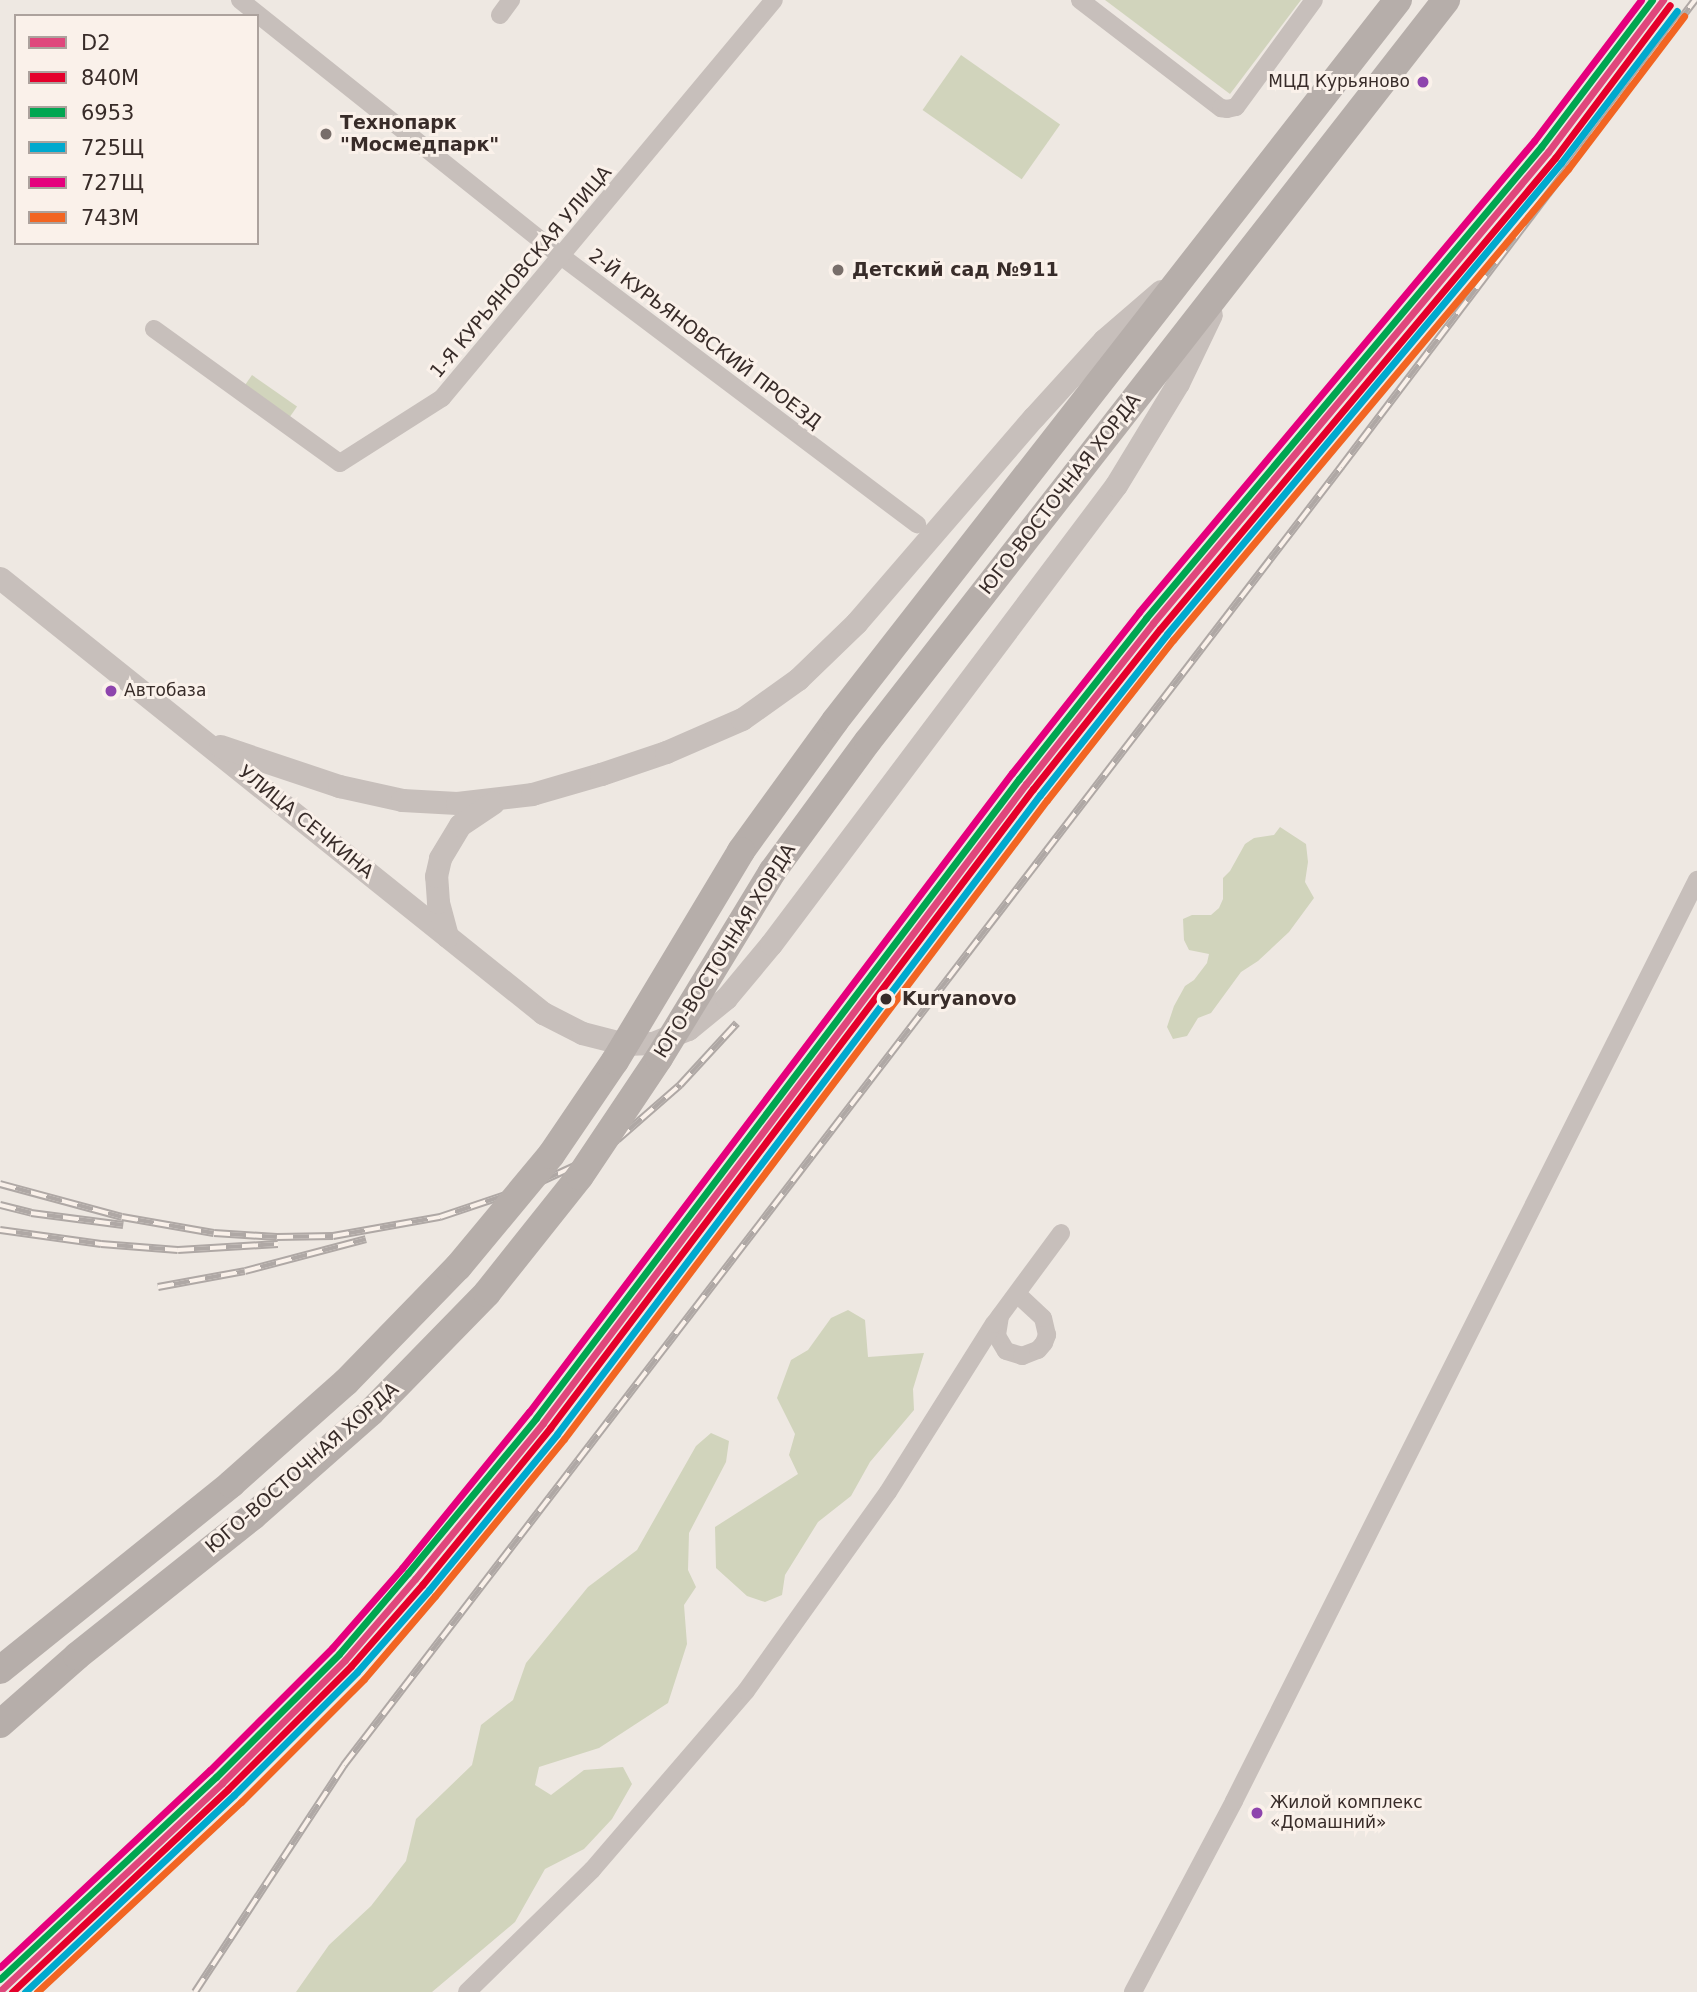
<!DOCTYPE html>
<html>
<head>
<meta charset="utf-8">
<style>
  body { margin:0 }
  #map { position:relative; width:1697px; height:1992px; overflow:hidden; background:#eee8e2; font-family:"DejaVu Sans",sans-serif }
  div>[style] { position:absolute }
  .green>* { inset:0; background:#d1d4bc; transform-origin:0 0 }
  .minor>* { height:18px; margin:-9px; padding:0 9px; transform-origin:9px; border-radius:9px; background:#c7bfbb }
  .tertiary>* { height:23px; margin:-11.5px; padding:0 11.5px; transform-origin:11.5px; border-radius:11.5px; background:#c7bfbb }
  .primary>* { height:28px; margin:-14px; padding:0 14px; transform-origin:14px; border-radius:14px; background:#b6aeaa }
  .rail>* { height:8px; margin-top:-4px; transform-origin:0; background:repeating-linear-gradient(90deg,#faf1ea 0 16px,#afa8a5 0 32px); box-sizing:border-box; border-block:2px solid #afa8a5 }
  .primary-bridge>* { height:28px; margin:-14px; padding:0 14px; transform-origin:14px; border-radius:14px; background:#b6aeaa }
  .rail-1>* { height:7px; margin:-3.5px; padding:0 3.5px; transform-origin:3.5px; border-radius:3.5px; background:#df477c }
  .rail-2>* { height:7px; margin:-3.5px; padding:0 3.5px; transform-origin:3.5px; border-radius:3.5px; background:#e4002b }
  .rail-3>* { height:7px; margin:-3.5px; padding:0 3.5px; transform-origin:3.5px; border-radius:3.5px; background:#00a651 }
  .rail-4>* { height:7px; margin:-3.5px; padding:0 3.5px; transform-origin:3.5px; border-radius:3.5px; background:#00a9ce }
  .rail-5>* { height:7px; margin:-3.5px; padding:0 3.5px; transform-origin:3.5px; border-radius:3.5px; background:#e5007d }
  .rail-6>* { height:7px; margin:-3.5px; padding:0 3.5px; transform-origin:3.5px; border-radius:3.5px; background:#f26522 }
  .dots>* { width:19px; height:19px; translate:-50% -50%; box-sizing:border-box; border:4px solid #faf1ea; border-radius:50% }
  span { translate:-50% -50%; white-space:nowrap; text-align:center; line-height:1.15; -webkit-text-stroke:6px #faf1ea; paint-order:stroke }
  .bus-label { font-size:17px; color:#382c29 }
  .right { translate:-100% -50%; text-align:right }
  .left { translate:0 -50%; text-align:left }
  .poi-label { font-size:19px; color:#382c29; font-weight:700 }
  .street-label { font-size:19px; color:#382c29 }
  .stop-label { font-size:19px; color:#382c29; font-weight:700 }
  .legend { position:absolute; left:14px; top:14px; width:245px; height:231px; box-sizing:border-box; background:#faf1ea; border:2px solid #aca29d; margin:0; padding:9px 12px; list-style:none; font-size:21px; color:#382c29 }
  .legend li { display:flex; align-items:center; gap:14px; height:35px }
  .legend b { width:35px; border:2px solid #aca29d }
</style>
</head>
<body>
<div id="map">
  <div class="green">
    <div style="clip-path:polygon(1105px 0,1301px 0,1230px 94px)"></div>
    <div style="left:961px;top:55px;width:121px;height:67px;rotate:35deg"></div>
    <div style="left:252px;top:375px;width:55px;height:13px;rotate:35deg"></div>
    <div style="clip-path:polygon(1280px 827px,1306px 844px,1308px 862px,1305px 882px,1314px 898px,1289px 932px,1258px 961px,1241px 972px,1211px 1013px,1198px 1018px,1187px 1036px,1173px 1039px,1167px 1027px,1174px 1006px,1185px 986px,1194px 980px,1207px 963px,1209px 954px,1189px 950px,1184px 940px,1183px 919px,1192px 915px,1211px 915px,1219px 908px,1223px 899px,1223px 878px,1230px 871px,1245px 844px,1254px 838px,1274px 835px)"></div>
    <div style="clip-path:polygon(848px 1310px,865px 1320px,868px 1357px,924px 1353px,913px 1389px,914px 1410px,870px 1462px,851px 1496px,818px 1522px,785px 1575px,782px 1595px,765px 1602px,747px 1596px,716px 1568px,715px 1527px,798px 1474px,789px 1455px,795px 1434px,777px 1398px,791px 1360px,808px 1350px,831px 1318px)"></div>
    <div style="clip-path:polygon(711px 1433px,729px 1441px,726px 1462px,689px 1533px,688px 1570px,696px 1587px,684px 1605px,687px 1644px,668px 1703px,599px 1748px,539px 1767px,535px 1785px,551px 1795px,584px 1770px,623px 1767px,632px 1784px,612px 1819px,584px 1849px,545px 1869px,515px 1922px,432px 1992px,296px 1992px,329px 1945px,371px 1906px,406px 1861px,416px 1819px,472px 1765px,481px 1725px,513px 1700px,526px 1663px,588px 1587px,637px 1550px,696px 1446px)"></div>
  </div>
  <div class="minor">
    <div style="left:240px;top:0;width:411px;rotate:38.6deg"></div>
    <div style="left:561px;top:256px;width:446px;rotate:37deg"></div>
    <div style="left:1080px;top:0;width:178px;rotate:37.5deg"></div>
    <div style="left:1221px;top:108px;width:6px;rotate:9deg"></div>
    <div style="left:1227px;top:109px;width:9px;rotate:-13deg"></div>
    <div style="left:1236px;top:107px;width:132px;rotate:-53.9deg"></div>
    <div style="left:500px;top:15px;width:19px;rotate:-54deg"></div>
    <div style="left:154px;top:329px;width:229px;rotate:35.8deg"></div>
    <div style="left:340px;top:463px;width:121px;rotate:-32.5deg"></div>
    <div style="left:442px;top:398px;width:518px;rotate:-50.17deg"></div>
    <div style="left:1000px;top:1316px;width:20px;rotate:99deg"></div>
    <div style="left:997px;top:1336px;width:17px;rotate:59deg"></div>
    <div style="left:1006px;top:1351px;width:17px;rotate:17deg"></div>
    <div style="left:1022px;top:1356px;width:17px;rotate:-21deg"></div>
    <div style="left:1038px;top:1350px;width:9px;rotate:-49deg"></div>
    <div style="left:1044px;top:1343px;width:9px;rotate:-69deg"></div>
    <div style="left:1047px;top:1335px;width:17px;rotate:-103deg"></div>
    <div style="left:1043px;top:1318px;width:35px;rotate:-137deg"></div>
    <div style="left:467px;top:1992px;width:175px;rotate:-44.3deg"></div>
    <div style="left:592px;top:1870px;width:236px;rotate:-49.3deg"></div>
    <div style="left:746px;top:1691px;width:244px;rotate:-54.5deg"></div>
    <div style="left:888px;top:1492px;width:199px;rotate:-57.8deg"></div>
    <div style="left:994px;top:1324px;width:113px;rotate:-53.6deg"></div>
    <div style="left:1133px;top:1992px;width:216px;rotate:-62.1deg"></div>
    <div style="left:1234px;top:1801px;width:1031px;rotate:-63.31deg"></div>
  </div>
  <div class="tertiary">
    <div style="left:0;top:578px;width:696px;rotate:38.7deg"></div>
    <div style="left:543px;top:1013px;width:44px;rotate:27.1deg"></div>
    <div style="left:582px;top:1033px;width:44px;rotate:14.3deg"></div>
    <div style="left:625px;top:1044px;width:28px;rotate:-2deg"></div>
    <div style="left:653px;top:1043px;width:38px;rotate:-22deg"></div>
    <div style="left:688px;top:1029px;width:49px;rotate:-39.2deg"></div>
    <div style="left:726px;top:998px;width:70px;rotate:-50.2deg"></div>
    <div style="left:771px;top:944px;width:574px;rotate:-53.07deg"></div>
    <div style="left:1116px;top:485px;width:119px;rotate:-58.7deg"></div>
    <div style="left:1178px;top:383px;width:76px;rotate:-64.4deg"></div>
    <div style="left:220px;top:746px;width:126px;rotate:18.6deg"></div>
    <div style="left:339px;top:786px;width:65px;rotate:12.5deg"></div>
    <div style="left:402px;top:800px;width:55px;rotate:3.1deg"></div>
    <div style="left:457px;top:803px;width:76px;rotate:-6.8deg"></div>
    <div style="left:532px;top:794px;width:72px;rotate:-16.2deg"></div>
    <div style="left:601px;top:774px;width:69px;rotate:-18.7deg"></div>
    <div style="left:666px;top:752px;width:83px;rotate:-23.5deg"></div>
    <div style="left:742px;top:719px;width:69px;rotate:-35.5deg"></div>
    <div style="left:798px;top:679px;width:81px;rotate:-44deg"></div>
    <div style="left:856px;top:623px;width:272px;rotate:-49.2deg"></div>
    <div style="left:1034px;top:417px;width:104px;rotate:-47.7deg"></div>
    <div style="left:1104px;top:340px;width:75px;rotate:-40.7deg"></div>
    <div style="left:447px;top:936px;width:35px;rotate:-105deg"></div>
    <div style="left:438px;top:902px;width:26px;rotate:-94deg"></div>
    <div style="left:436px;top:876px;width:18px;rotate:-77deg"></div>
    <div style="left:440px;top:858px;width:39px;rotate:-59deg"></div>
    <div style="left:460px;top:825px;width:40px;rotate:-34deg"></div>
  </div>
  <div class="primary">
    <div style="left:741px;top:851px;width:160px;rotate:-54.1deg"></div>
    <div style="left:835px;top:721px;width:915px;rotate:-52.02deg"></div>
    <div style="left:772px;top:872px;width:162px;rotate:-53.8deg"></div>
    <div style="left:868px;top:741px;width:940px;rotate:-52.04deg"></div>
    <div style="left:0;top:1670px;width:297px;rotate:-38.8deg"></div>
    <div style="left:0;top:1724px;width:103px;rotate:-41.4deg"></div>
    <div style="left:77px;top:1656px;width:225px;rotate:-38.5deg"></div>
  </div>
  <div class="rail">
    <div style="left:0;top:1184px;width:126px;rotate:15.1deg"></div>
    <div style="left:122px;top:1217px;width:93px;rotate:9.9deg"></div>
    <div style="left:214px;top:1233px;width:63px;rotate:3.6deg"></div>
    <div style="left:277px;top:1237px;width:56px;rotate:-1deg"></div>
    <div style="left:333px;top:1236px;width:109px;rotate:-10.1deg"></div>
    <div style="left:440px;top:1217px;width:94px;rotate:-18.6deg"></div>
    <div style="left:529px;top:1187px;width:67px;rotate:-24.7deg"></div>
    <div style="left:590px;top:1159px;width:33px;rotate:-35deg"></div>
    <div style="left:617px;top:1140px;width:84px;rotate:-41.1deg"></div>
    <div style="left:680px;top:1085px;width:84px;rotate:-47.4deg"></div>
    <div style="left:0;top:1205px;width:32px;rotate:14deg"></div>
    <div style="left:31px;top:1213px;width:93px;rotate:7.4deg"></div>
    <div style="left:0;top:1230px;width:102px;rotate:7.9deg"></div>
    <div style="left:101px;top:1244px;width:77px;rotate:4.5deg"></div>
    <div style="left:178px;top:1250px;width:100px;rotate:-3.4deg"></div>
    <div style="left:158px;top:1287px;width:88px;rotate:-10.4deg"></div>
    <div style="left:245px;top:1271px;width:125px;rotate:-14.8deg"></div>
    <div style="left:195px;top:1992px;width:272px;rotate:-56.7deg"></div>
    <div style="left:344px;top:1765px;width:1637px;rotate:-52.47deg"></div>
    <div style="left:1341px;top:467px;width:586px;rotate:-52.84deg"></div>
  </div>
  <div class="primary-bridge">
    <div style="left:231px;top:1484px;width:154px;rotate:-41.6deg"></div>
    <div style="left:346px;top:1382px;width:161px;rotate:-45.8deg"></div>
    <div style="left:458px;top:1267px;width:146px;rotate:-50.3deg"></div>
    <div style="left:551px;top:1155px;width:114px;rotate:-55.8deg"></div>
    <div style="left:615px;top:1061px;width:245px;rotate:-59deg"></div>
    <div style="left:253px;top:1516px;width:157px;rotate:-41.4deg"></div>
    <div style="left:371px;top:1412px;width:166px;rotate:-45.7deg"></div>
    <div style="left:487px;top:1293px;width:149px;rotate:-51.5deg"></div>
    <div style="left:580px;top:1176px;width:142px;rotate:-56.2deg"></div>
    <div style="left:659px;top:1058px;width:218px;rotate:-58.7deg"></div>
  </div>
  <div class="rail-1">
    <div style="left:0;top:1991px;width:304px;rotate:-43.1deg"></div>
    <div style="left:222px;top:1783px;width:174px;rotate:-45deg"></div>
    <div style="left:345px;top:1660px;width:107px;rotate:-49.2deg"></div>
    <div style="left:415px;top:1579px;width:202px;rotate:-50.6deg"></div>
    <div style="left:543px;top:1423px;width:801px;rotate:-52.92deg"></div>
    <div style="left:1026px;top:784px;width:205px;rotate:-51.7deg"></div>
    <div style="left:1153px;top:623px;width:615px;rotate:-50.02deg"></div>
    <div style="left:1548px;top:152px;width:191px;rotate:-52.9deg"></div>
  </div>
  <div class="rail-2">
    <div style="left:12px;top:1992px;width:296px;rotate:-43.2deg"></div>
    <div style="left:228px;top:1789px;width:174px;rotate:-45deg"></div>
    <div style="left:351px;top:1666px;width:108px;rotate:-48.8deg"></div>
    <div style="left:422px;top:1585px;width:203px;rotate:-50.8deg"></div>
    <div style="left:550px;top:1428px;width:801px;rotate:-52.92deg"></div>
    <div style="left:1033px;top:789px;width:204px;rotate:-51.6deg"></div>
    <div style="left:1160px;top:629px;width:615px;rotate:-50.02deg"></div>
    <div style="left:1555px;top:158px;width:191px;rotate:-53.1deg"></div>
  </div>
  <div class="rail-3">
    <div style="left:0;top:1979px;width:296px;rotate:-43.1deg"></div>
    <div style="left:216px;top:1777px;width:174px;rotate:-45deg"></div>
    <div style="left:339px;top:1654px;width:106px;rotate:-49.6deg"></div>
    <div style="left:408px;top:1573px;width:201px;rotate:-50.4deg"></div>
    <div style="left:536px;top:1418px;width:801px;rotate:-52.92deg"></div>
    <div style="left:1019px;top:779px;width:205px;rotate:-51.7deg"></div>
    <div style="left:1146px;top:618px;width:615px;rotate:-50.02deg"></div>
    <div style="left:1541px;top:147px;width:184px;rotate:-52.9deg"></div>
  </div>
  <div class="rail-4">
    <div style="left:25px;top:1992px;width:287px;rotate:-43.3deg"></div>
    <div style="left:234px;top:1795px;width:174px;rotate:-45deg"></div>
    <div style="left:357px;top:1672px;width:109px;rotate:-48.7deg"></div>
    <div style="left:429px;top:1590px;width:202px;rotate:-50.6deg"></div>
    <div style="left:557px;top:1434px;width:801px;rotate:-52.92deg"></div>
    <div style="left:1040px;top:795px;width:205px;rotate:-51.7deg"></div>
    <div style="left:1167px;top:634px;width:614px;rotate:-50.09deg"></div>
    <div style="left:1561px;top:163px;width:191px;rotate:-52.7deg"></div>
  </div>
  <div class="rail-5">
    <div style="left:0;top:1967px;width:288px;rotate:-43.2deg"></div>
    <div style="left:210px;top:1770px;width:173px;rotate:-45deg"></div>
    <div style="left:332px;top:1648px;width:106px;rotate:-48.8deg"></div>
    <div style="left:402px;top:1568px;width:201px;rotate:-50.9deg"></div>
    <div style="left:529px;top:1412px;width:801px;rotate:-52.92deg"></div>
    <div style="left:1012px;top:773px;width:205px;rotate:-51.7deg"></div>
    <div style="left:1139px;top:612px;width:615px;rotate:-50.02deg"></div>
    <div style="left:1534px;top:141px;width:177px;rotate:-52.8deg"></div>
  </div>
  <div class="rail-6">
    <div style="left:37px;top:1992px;width:279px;rotate:-43deg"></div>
    <div style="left:241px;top:1802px;width:174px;rotate:-45deg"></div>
    <div style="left:364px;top:1679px;width:109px;rotate:-49.5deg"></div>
    <div style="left:435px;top:1596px;width:203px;rotate:-50.6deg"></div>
    <div style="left:564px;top:1439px;width:801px;rotate:-52.92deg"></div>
    <div style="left:1047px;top:800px;width:204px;rotate:-51.8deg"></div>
    <div style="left:1173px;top:640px;width:615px;rotate:-50.02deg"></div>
    <div style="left:1568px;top:169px;width:192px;rotate:-52.8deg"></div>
  </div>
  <div class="dots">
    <div style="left:1423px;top:82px;background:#8e44ad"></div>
    <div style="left:326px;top:134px;background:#786e6a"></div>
    <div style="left:838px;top:270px;background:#786e6a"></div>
    <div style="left:111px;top:691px;background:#8e44ad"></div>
    <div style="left:886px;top:999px;background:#382c29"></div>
    <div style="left:1257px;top:1813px;background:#8e44ad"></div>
  </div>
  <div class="bus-label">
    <span class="right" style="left:1410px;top:82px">МЦД Курьяново</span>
    <span class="left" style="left:124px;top:691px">Автобаза</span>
    <span class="left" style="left:1270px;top:1813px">Жилой комплекс<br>«Домашний»</span>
  </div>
  <div class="poi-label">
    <span class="left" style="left:340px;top:134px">Технопарк<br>"Мосмедпарк"</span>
    <span class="left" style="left:852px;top:270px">Детский сад №911</span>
  </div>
  <div class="street-label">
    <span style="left:521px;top:272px;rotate:-50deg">1-Я КУРЬЯНОВСКАЯ УЛИЦА</span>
    <span style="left:705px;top:339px;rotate:37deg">2-Й КУРЬЯНОВСКИЙ ПРОЕЗД</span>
    <span style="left:1060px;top:494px;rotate:-52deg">ЮГО-ВОСТОЧНАЯ ХОРДА</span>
    <span style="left:306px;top:822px;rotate:39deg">УЛИЦА СЕЧКИНА</span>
    <span style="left:725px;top:951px;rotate:-58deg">ЮГО-ВОСТОЧНАЯ ХОРДА</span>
    <span style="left:302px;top:1468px;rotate:-41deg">ЮГО-ВОСТОЧНАЯ ХОРДА</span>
  </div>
  <div class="stop-label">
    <span class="left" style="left:902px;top:999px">Kuryanovo</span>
  </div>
  <ul class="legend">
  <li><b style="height:9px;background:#df477c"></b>D2</li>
  <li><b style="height:9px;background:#e4002b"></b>840М</li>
  <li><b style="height:9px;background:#00a651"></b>6953</li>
  <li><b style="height:9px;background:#00a9ce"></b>725Щ</li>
  <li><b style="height:9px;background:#e5007d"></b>727Щ</li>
  <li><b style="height:9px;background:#f26522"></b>743М</li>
  </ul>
</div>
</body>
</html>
